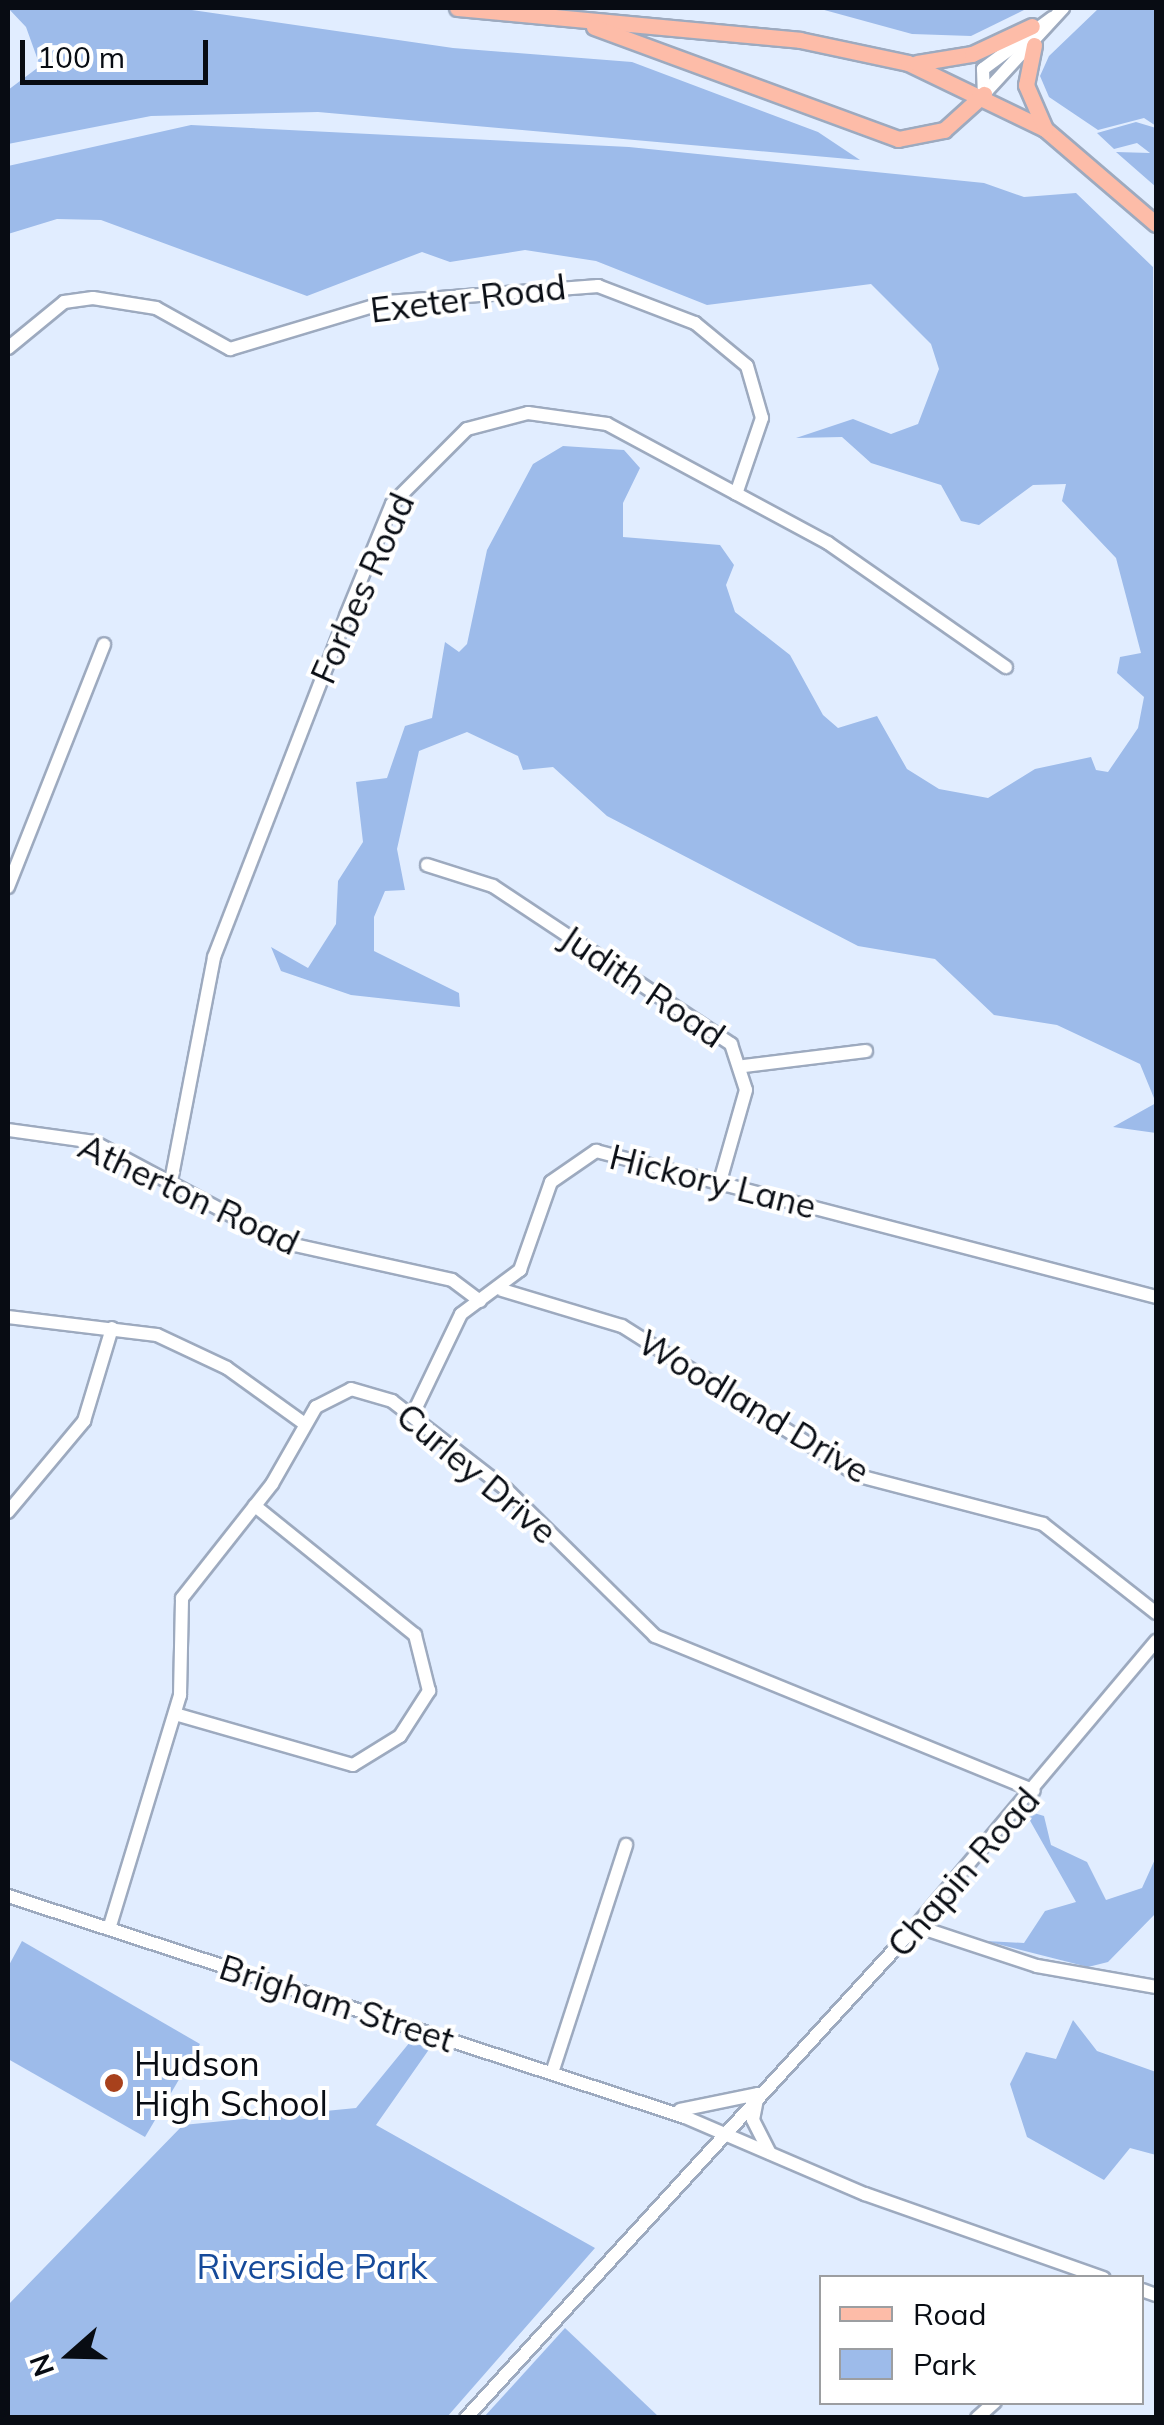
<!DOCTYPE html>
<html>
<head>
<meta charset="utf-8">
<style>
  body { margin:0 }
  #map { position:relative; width:1164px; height:2425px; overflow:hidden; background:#e1edff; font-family:Mulish,sans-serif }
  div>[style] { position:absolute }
  .green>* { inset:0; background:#9dbbea }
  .roads { filter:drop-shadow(2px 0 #9daabf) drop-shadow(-2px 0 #9daabf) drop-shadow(0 2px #9daabf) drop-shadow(0 -2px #9daabf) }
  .minor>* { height:12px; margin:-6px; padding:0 6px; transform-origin:6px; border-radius:6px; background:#fff }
  .major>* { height:15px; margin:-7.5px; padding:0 7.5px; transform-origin:7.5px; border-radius:7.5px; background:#fdbca8 }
  .dots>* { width:28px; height:28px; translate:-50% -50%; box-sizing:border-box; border:5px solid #fff; border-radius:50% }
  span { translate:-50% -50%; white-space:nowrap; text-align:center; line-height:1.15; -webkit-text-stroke:8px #fff; paint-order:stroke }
  .street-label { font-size:35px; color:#080c13 }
  .poi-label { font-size:35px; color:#080c13 }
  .left { translate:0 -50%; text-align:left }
  .park-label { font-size:35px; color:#164a9a }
  .frame { position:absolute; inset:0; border:10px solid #080c13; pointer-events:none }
  .legend { position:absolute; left:819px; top:2275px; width:325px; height:130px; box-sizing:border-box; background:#fff; border:2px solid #9c9ea1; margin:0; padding:12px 18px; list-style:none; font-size:30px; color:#080c13 }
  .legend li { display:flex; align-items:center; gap:20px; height:50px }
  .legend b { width:50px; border:2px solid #9c9ea1 }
  .north { position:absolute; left:20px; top:2305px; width:100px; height:100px; -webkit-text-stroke:8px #fff; paint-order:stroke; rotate:250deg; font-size:28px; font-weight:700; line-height:40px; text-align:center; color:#080c13 }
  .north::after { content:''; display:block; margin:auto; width:35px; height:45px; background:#080c13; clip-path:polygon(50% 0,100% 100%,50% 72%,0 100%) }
  .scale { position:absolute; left:20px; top:40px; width:188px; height:45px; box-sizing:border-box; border:5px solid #080c13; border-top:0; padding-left:12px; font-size:30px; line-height:35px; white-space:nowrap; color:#080c13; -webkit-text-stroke:8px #fff; paint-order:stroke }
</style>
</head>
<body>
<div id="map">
  <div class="green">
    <div style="clip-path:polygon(8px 8px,178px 8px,453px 48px,632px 62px,818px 132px,860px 160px,318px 112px,151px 116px,8px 144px,8px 90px,40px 66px,26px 27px)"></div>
    <div style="clip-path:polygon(817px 8px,1028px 8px,971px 36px,912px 34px)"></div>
    <div style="clip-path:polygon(1099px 8px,1156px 8px,1156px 126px,1144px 118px,1098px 130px,1049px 97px,1040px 76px,1049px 56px)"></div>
    <div style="clip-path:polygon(1136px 122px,1156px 128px,1156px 187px,1116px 152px,1150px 153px,1137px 143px,1114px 149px,1097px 133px)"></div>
    <div style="clip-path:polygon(191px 125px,629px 147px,984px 183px,1024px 197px,1076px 193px,1153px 267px,1156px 1133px,1113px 1127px,1156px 1103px,1140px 1064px,1057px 1025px,994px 1015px,935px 959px,858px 946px,607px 816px,553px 767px,523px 770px,518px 756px,467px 732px,419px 751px,397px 849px,405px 890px,385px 891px,374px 917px,374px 951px,459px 993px,460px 1007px,351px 995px,281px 971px,271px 947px,308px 968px,336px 924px,338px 881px,363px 842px,356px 782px,387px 778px,405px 726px,432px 718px,445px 642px,459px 652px,467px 644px,487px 550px,533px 464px,563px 446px,624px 450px,640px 468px,623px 503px,623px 537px,720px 545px,734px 565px,726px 585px,735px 612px,790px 655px,823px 715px,838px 728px,877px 716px,907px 769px,939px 789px,988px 798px,1035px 769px,1091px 757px,1096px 770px,1108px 772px,1138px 728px,1144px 697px,1117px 673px,1120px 657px,1141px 653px,1116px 558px,1062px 501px,1066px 484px,1033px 485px,979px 525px,961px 521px,941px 485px,871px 463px,842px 437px,796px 438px,853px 419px,891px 434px,918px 424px,939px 369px,931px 344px,871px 284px,707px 305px,596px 261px,525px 250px,450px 262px,422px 252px,307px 296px,101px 220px,57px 219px,8px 234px,8px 166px)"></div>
    <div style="clip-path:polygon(1024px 1810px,1044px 1816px,1051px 1845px,1087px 1862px,1106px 1900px,1142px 1888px,1156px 1857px,1156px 1913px,1108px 1962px,1088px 1967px,986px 1941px,1024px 1943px,1045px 1911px,1076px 1902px)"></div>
    <div style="clip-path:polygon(22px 1941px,200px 2044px,145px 2137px,8px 2059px,8px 1967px)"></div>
    <div style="clip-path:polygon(1073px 2020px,1097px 2051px,1156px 2072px,1156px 2155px,1130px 2148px,1104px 2180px,1027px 2137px,1010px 2084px,1026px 2052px,1056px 2059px)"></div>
    <div style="clip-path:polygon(410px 2042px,430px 2048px,376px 2125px,595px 2248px,447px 2417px,8px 2417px,8px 2305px,183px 2125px,356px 2108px)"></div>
    <div style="clip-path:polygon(565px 2328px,659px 2417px,484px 2417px)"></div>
  </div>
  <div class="roads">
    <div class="minor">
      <div style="left:1052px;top:18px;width:86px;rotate:143.5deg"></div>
      <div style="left:983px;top:69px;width:25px;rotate:88deg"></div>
      <div style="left:984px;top:94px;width:117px;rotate:-47.4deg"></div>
      <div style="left:8px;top:348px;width:72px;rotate:-39.4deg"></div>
      <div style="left:64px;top:302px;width:29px;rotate:-8deg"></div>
      <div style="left:93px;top:298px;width:64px;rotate:9deg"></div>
      <div style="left:156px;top:308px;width:85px;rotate:29deg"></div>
      <div style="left:230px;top:349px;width:164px;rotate:-16.7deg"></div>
      <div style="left:387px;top:302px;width:212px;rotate:-4.3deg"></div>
      <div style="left:598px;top:286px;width:104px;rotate:20.9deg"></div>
      <div style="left:695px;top:323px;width:67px;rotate:39.6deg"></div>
      <div style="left:747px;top:366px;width:54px;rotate:73.9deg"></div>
      <div style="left:762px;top:418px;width:80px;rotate:108.9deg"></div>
      <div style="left:427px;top:865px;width:69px;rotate:17.7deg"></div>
      <div style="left:493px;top:886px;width:286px;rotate:33.6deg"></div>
      <div style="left:731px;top:1044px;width:48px;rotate:71.9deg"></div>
      <div style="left:746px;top:1090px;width:95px;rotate:105.9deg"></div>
      <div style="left:8px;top:887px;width:261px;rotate:-68.4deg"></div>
      <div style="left:744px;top:1066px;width:123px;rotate:-7deg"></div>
      <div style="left:8px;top:1130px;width:87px;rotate:7.9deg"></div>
      <div style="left:94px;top:1142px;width:212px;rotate:28.1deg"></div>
      <div style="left:281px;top:1242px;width:175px;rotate:12.5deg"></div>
      <div style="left:452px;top:1280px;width:35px;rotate:37deg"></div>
      <div style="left:171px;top:1181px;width:228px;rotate:-79.1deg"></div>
      <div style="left:214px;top:957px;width:366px;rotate:-68.8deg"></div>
      <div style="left:346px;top:616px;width:121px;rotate:-67.7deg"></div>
      <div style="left:392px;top:504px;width:106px;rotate:-45deg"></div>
      <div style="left:467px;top:429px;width:63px;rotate:-14.7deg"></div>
      <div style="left:528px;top:413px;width:80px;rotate:7.9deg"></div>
      <div style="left:607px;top:424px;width:251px;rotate:28.3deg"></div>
      <div style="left:828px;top:543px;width:217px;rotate:34.9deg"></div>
      <div style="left:502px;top:1290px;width:125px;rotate:16.7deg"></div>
      <div style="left:622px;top:1326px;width:280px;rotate:32.3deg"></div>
      <div style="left:859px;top:1476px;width:190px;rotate:14.6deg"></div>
      <div style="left:1043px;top:1524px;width:144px;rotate:38.2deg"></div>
      <div style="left:8px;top:1317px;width:150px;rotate:6.9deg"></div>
      <div style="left:157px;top:1335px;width:77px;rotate:25.2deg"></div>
      <div style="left:227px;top:1368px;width:96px;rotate:35.7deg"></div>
      <div style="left:412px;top:1416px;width:113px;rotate:-64.3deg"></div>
      <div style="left:461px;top:1314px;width:74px;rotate:-36.7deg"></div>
      <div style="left:520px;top:1270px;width:93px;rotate:-70.6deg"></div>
      <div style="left:551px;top:1182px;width:55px;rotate:-34.6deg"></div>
      <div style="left:596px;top:1151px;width:579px;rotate:14.61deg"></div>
      <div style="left:8px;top:1512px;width:119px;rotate:-50.1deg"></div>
      <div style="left:84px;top:1421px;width:97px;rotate:-73.2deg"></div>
      <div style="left:175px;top:1714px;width:185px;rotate:16deg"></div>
      <div style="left:353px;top:1765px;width:55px;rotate:-31.7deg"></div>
      <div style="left:400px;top:1736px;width:54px;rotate:-57.2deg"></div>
      <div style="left:429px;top:1691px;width:58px;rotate:-104deg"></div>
      <div style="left:415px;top:1635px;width:206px;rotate:-141.1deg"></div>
      <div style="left:8px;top:1896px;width:712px;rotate:18.08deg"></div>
      <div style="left:685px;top:2117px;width:196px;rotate:23.2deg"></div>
      <div style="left:865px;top:2194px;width:253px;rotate:19.4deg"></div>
      <div style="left:916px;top:1926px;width:127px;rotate:18.3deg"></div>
      <div style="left:1037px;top:1966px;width:121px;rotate:10deg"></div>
      <div style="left:109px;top:1929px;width:245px;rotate:-73.1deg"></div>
      <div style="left:180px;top:1695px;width:97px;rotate:-88.8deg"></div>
      <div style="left:182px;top:1598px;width:145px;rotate:-51.7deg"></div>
      <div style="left:272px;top:1484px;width:89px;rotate:-60.3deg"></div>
      <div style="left:316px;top:1407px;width:39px;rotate:-27deg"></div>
      <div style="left:351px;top:1389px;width:43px;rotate:16.3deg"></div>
      <div style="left:392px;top:1401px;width:145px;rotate:37.7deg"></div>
      <div style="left:507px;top:1490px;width:208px;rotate:44.6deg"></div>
      <div style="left:655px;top:1636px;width:409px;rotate:22.2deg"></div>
      <div style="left:552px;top:2073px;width:240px;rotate:-72deg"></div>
      <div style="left:680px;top:2110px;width:80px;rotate:-11.6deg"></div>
      <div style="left:758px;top:2094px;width:26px;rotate:101deg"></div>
      <div style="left:753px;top:2120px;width:37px;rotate:63deg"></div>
      <div style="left:1142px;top:2290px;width:15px;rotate:20deg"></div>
      <div style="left:466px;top:2418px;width:667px;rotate:-47.55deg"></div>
      <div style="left:916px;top:1926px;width:373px;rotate:-49.9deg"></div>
      <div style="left:977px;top:2418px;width:24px;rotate:-42deg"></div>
    </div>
    <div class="major">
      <div style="left:457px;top:8px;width:344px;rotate:5.3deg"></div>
      <div style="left:800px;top:40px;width:110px;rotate:12deg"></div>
      <div style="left:908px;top:63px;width:152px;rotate:25.7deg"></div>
      <div style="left:1045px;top:129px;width:146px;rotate:40.6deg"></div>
      <div style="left:594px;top:27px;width:324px;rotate:20.2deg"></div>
      <div style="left:898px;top:139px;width:47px;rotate:-11.1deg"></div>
      <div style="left:944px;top:130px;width:54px;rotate:-42deg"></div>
      <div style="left:1034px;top:45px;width:41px;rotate:101.3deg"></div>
      <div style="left:1026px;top:85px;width:48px;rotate:66.6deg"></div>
      <div style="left:917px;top:63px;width:56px;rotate:-9.3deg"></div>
      <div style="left:972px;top:54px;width:66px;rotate:-25deg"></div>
    </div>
  </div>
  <div class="dots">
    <div style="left:114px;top:2083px;background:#a8411c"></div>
  </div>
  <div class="street-label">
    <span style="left:468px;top:298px;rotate:-7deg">Exeter Road</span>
    <span style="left:362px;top:588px;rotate:-66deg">Forbes Road</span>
    <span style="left:643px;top:986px;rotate:34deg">Judith Road</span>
    <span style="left:713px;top:1181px;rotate:14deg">Hickory Lane</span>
    <span style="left:189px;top:1194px;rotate:25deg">Atherton Road</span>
    <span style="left:754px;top:1406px;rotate:31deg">Woodland Drive</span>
    <span style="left:477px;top:1473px;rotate:40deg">Curley Drive</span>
    <span style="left:963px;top:1872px;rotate:-49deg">Chapin Road</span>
    <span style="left:337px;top:2003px;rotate:18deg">Brigham Street</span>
  </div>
  <div class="poi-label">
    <span class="left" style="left:134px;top:2083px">Hudson<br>High School</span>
  </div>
  <div class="park-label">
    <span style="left:312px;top:2266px">Riverside Park</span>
  </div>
  <div class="frame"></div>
  <ul class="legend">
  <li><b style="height:12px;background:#fdbca8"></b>Road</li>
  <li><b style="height:28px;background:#9dbbea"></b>Park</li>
  </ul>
  <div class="north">N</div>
  <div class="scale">100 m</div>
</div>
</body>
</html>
